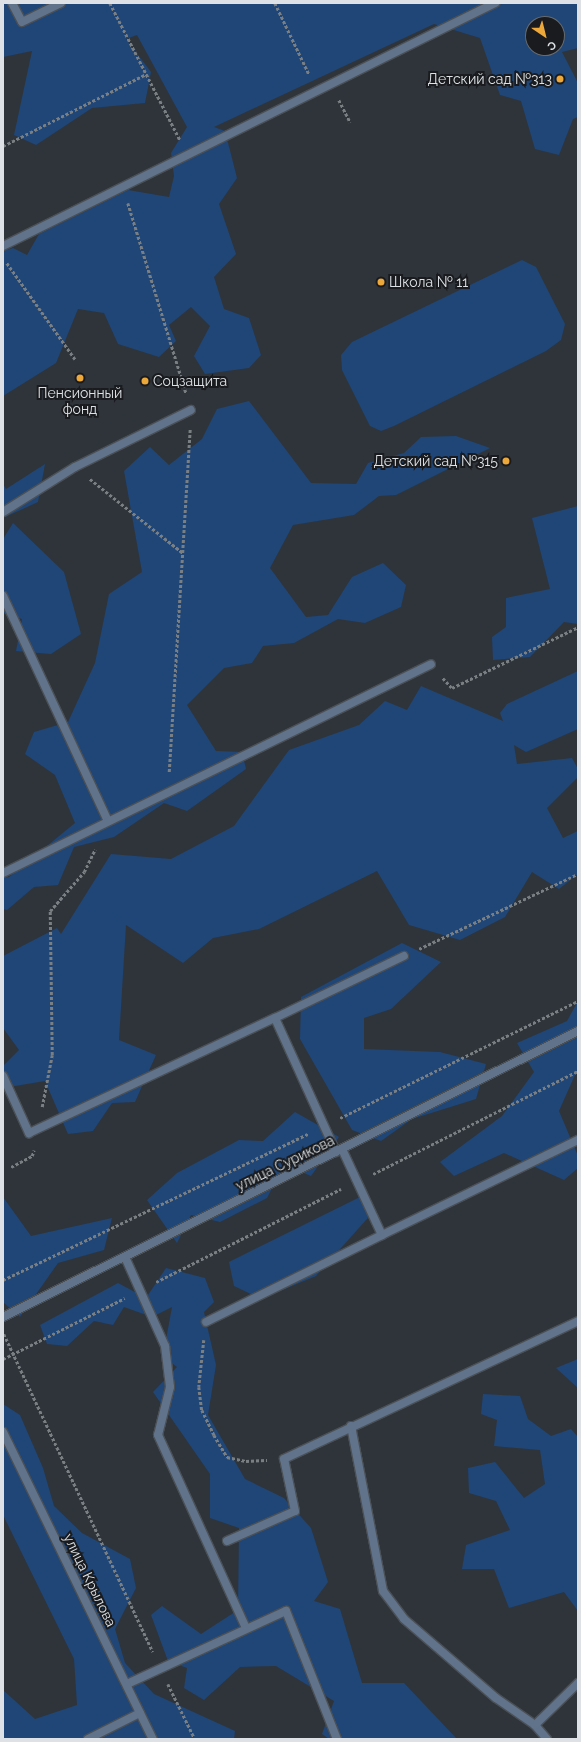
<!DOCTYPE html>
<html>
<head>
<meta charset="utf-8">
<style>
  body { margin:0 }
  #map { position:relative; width:581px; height:1742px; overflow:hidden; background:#2f343a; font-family:Raleway,sans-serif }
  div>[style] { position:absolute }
  .green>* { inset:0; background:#1f4676 }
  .path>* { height:2.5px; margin-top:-1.25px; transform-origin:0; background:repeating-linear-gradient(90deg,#7a7f84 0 3px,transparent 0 5px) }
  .roads { filter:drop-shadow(1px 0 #4b5056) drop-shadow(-1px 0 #4b5056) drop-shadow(0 1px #4b5056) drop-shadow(0 -1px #4b5056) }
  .lane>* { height:8px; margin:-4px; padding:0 4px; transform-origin:4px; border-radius:4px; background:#60738b }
  .street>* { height:8px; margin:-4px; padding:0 4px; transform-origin:4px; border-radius:4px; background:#60738b }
  .dots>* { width:11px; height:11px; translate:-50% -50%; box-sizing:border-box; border:2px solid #191b1e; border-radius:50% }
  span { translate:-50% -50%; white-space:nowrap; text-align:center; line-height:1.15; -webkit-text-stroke:4px #191b1e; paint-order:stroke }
  .poi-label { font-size:14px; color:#dee2e6 }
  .right { translate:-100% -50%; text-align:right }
  .left { translate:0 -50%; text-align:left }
  .street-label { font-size:14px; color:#dee2e6 }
  .frame { position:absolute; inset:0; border:4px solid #dee2e6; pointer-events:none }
  .north { position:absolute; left:525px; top:16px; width:40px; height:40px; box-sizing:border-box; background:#191b1e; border:1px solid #686b6e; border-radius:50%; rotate:145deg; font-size:11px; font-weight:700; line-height:16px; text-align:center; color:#dee2e6 }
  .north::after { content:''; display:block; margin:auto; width:14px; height:18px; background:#eda83b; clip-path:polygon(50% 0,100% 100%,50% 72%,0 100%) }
</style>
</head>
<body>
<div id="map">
  <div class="green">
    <div style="clip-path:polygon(evenodd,3px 3px,578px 3px,578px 48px,562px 52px,578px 83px,578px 117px,573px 119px,559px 155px,535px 149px,521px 101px,500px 95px,480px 38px,434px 24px,214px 127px,225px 131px,237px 178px,219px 204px,236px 254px,214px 277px,224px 309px,249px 318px,261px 355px,249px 368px,205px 374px,194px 356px,210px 326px,191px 307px,169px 325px,176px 341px,159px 357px,118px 344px,104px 313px,78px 309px,56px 363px,3px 396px,3px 251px,13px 248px,27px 255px,39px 234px,128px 190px,169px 197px,174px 176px,171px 153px,187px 127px,137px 35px,126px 39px,151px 72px,145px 103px,92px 108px,36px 145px,14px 135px,32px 51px,3px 57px,3px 3px,533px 24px,557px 24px,557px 48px,533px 48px,533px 24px)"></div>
    <div style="clip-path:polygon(522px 260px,536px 267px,565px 324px,561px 340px,546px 351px,394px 426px,381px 431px,370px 426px,342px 370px,341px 355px,352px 342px)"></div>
    <div style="clip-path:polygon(249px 401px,311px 483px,356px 484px,368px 463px,404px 453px,421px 437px,456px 436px,490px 448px,396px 495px,379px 496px,354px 515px,293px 525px,270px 568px,306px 617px,328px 615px,352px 577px,383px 563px,406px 585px,401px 607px,365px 623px,338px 619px,294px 643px,263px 646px,252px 663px,224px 668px,187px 705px,216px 751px,242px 752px,246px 769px,187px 811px,164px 803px,114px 837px,74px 847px,58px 885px,34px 887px,7px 910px,3px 909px,3px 878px,9px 877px,75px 823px,55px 775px,25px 754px,34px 732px,68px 722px,95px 663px,109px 594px,142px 572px,124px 471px,150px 447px,169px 465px,202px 439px,217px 409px)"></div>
    <div style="clip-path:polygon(45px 464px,38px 502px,3px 518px,3px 484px,6px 489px)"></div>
    <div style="clip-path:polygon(578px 506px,578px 624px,564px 622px,530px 657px,493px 660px,492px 637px,506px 627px,506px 598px,550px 589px,532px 518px)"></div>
    <div style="clip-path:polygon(13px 523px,64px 572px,81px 634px,51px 654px,16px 651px,22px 619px,3px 613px,3px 539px)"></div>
    <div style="clip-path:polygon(578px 671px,578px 729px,526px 752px,514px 745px,517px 764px,572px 758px,578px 769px,578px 777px,547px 808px,563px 838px,578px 831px,578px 874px,559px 889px,532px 872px,505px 917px,460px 940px,409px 925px,377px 871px,259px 929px,213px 938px,183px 963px,126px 925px,119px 1040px,156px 1055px,135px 1102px,112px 1103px,93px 1131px,68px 1134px,45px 1081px,3px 1088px,3px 1066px,19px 1050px,3px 1028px,3px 956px,57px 928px,61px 934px,111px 854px,171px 859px,234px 826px,289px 750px,359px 725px,385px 701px,407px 710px,421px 686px,503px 721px,500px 713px,507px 704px)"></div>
    <div style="clip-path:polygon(402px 943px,441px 962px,391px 1009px,364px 1018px,364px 1049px,440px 1052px,486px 1064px,476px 1099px,412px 1119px,381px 1141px,352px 1130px,300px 1039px,301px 997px)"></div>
    <div style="clip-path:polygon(578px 1001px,578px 1068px,559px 1111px,578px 1156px,578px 1168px,564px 1180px,504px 1153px,454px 1176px,440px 1162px,502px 1116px,534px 1072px,517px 1043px,567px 1021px)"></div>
    <div style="clip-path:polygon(295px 1112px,339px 1137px,311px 1176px,284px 1165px,267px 1198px,220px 1222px,191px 1215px,177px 1243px,147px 1200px,177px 1173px,239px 1140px,263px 1141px)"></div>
    <div style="clip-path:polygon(366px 1194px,375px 1210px,316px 1276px,261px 1299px,234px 1286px,229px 1262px)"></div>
    <div style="clip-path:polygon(3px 1197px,31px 1236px,112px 1218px,104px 1250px,58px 1263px,20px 1317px,3px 1302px)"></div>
    <div style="clip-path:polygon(166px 1268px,205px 1278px,214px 1302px,204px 1312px,216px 1365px,208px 1415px,245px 1479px,284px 1498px,311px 1528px,328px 1582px,314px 1601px,340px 1609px,362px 1683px,404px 1683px,457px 1739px,329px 1739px,322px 1734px,334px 1701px,276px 1666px,240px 1667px,204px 1700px,184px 1688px,187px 1668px,168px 1661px,151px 1615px,162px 1606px,201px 1634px,238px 1610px,239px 1528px,210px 1518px,210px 1474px,153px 1392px,177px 1367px,163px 1356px,172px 1307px,152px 1317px,124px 1307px,113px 1325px,94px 1321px,67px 1346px,47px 1344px,40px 1325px,118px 1283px,146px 1298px)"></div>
    <div style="clip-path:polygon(578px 1359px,578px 1388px,556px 1368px)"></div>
    <div style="clip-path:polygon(483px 1394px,520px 1396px,528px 1419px,551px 1436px,571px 1429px,578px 1437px,578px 1611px,564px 1592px,509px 1608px,494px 1569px,462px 1569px,466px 1545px,510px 1530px,496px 1501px,469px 1493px,468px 1468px,495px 1462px,524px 1498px,545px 1484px,540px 1450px,494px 1446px,497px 1420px,481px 1414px)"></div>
    <div style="clip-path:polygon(3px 1404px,20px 1415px,43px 1468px,54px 1506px,82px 1533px,130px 1559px,136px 1588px,115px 1629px,125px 1663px,154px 1694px,235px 1731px,234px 1739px,3px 1739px,3px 1690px,35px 1719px,77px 1705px,74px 1659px,3px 1515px)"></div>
  </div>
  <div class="path">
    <div style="left:110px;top:3px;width:154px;rotate:62.9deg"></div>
    <div style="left:275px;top:3px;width:79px;rotate:64.4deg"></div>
    <div style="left:339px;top:100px;width:25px;rotate:63deg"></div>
    <div style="left:3px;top:146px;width:160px;rotate:-26.7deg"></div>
    <div style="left:128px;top:203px;width:199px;rotate:73deg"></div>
    <div style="left:7px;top:263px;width:118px;rotate:54.7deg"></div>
    <div style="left:90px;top:479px;width:119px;rotate:38.5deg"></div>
    <div style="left:443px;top:678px;width:13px;rotate:48deg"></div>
    <div style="left:452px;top:688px;width:140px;rotate:-25.8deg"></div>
    <div style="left:169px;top:772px;width:343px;rotate:-86.5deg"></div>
    <div style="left:419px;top:949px;width:176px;rotate:-25.3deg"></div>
    <div style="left:42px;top:1107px;width:53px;rotate:-79.1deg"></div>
    <div style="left:52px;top:1055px;width:144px;rotate:-90.8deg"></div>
    <div style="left:50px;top:911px;width:52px;rotate:-48.9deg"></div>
    <div style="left:84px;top:872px;width:25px;rotate:-64deg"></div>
    <div style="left:340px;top:1118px;width:265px;rotate:-26.2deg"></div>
    <div style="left:11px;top:1167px;width:24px;rotate:-28deg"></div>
    <div style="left:32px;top:1156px;width:6px;rotate:-72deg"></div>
    <div style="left:373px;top:1174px;width:229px;rotate:-26.7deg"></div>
    <div style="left:3px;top:1280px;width:338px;rotate:-25.6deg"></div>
    <div style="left:156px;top:1282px;width:207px;rotate:-26.7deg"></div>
    <div style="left:4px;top:1334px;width:351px;rotate:64.9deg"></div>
    <div style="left:204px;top:1340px;width:47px;rotate:96.1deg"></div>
    <div style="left:199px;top:1387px;width:23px;rotate:83deg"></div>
    <div style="left:202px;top:1410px;width:28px;rotate:64deg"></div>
    <div style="left:214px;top:1435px;width:26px;rotate:59deg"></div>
    <div style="left:227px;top:1457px;width:19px;rotate:12deg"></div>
    <div style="left:246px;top:1461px;width:21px;rotate:-3deg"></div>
    <div style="left:3px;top:1359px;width:136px;rotate:-26.6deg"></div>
    <div style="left:168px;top:1684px;width:61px;rotate:63.9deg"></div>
  </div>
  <div class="roads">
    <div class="lane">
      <div style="left:12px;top:3px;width:21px;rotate:62deg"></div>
      <div style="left:22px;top:22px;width:43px;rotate:-26deg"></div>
      <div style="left:3px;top:246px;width:549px;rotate:-26.28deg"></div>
      <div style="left:3px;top:512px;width:85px;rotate:-32deg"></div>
      <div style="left:75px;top:467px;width:129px;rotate:-26.2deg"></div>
      <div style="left:3px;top:596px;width:248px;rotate:65deg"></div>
      <div style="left:3px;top:873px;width:476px;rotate:-26deg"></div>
      <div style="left:3px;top:1076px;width:63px;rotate:65.5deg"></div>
      <div style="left:29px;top:1133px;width:272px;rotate:-25.1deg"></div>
      <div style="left:342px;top:1149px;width:95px;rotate:65.1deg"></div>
      <div style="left:382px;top:1235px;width:218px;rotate:-25.9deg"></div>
      <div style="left:336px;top:1152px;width:147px;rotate:-114.5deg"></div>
      <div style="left:275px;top:1018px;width:143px;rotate:-25.7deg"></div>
      <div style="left:125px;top:1257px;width:98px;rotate:65.8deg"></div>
      <div style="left:165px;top:1346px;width:41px;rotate:83deg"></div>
      <div style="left:170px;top:1387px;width:49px;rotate:104deg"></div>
      <div style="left:158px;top:1435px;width:212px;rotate:65.5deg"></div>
      <div style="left:206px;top:1322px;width:196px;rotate:-26.3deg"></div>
      <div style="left:351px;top:1426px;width:168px;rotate:79deg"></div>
      <div style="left:383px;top:1591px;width:35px;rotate:53deg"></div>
      <div style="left:404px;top:1619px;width:121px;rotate:40.7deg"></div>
      <div style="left:496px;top:1698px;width:47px;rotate:34.7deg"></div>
      <div style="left:227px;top:1541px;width:74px;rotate:-23.8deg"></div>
      <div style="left:295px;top:1511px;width:53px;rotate:-101.9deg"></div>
      <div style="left:284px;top:1459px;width:325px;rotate:-25.1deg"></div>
      <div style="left:127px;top:1684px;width:175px;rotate:-24.7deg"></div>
      <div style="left:286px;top:1611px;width:138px;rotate:68.3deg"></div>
      <div style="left:88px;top:1739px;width:58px;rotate:-26.6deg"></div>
      <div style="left:547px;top:1739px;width:18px;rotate:-131deg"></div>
      <div style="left:535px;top:1725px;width:60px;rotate:-44.3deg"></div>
    </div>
    <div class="street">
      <div style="left:3px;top:1317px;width:642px;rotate:-26.45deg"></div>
      <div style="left:3px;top:1432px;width:342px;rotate:64deg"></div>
    </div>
  </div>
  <div class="dots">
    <div style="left:560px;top:79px;background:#eda83b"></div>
    <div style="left:381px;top:282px;background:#eda83b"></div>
    <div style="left:80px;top:378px;background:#eda83b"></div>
    <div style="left:145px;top:381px;background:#eda83b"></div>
    <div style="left:506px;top:461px;background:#eda83b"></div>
  </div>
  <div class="poi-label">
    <span class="right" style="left:552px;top:79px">Детский сад №313</span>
    <span class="left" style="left:389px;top:282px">Школа № 11</span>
    <span class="left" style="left:153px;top:381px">Соцзащита</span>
    <span style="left:80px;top:401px">Пенсионный<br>фонд</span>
    <span class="right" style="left:498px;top:461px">Детский сад №315</span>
  </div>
  <div class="street-label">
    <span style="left:285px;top:1163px;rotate:-26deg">улица Сурикова</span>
    <span style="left:90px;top:1580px;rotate:64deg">улица Крылова</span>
  </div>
  <div class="frame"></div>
  <div class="north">С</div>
</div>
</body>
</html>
